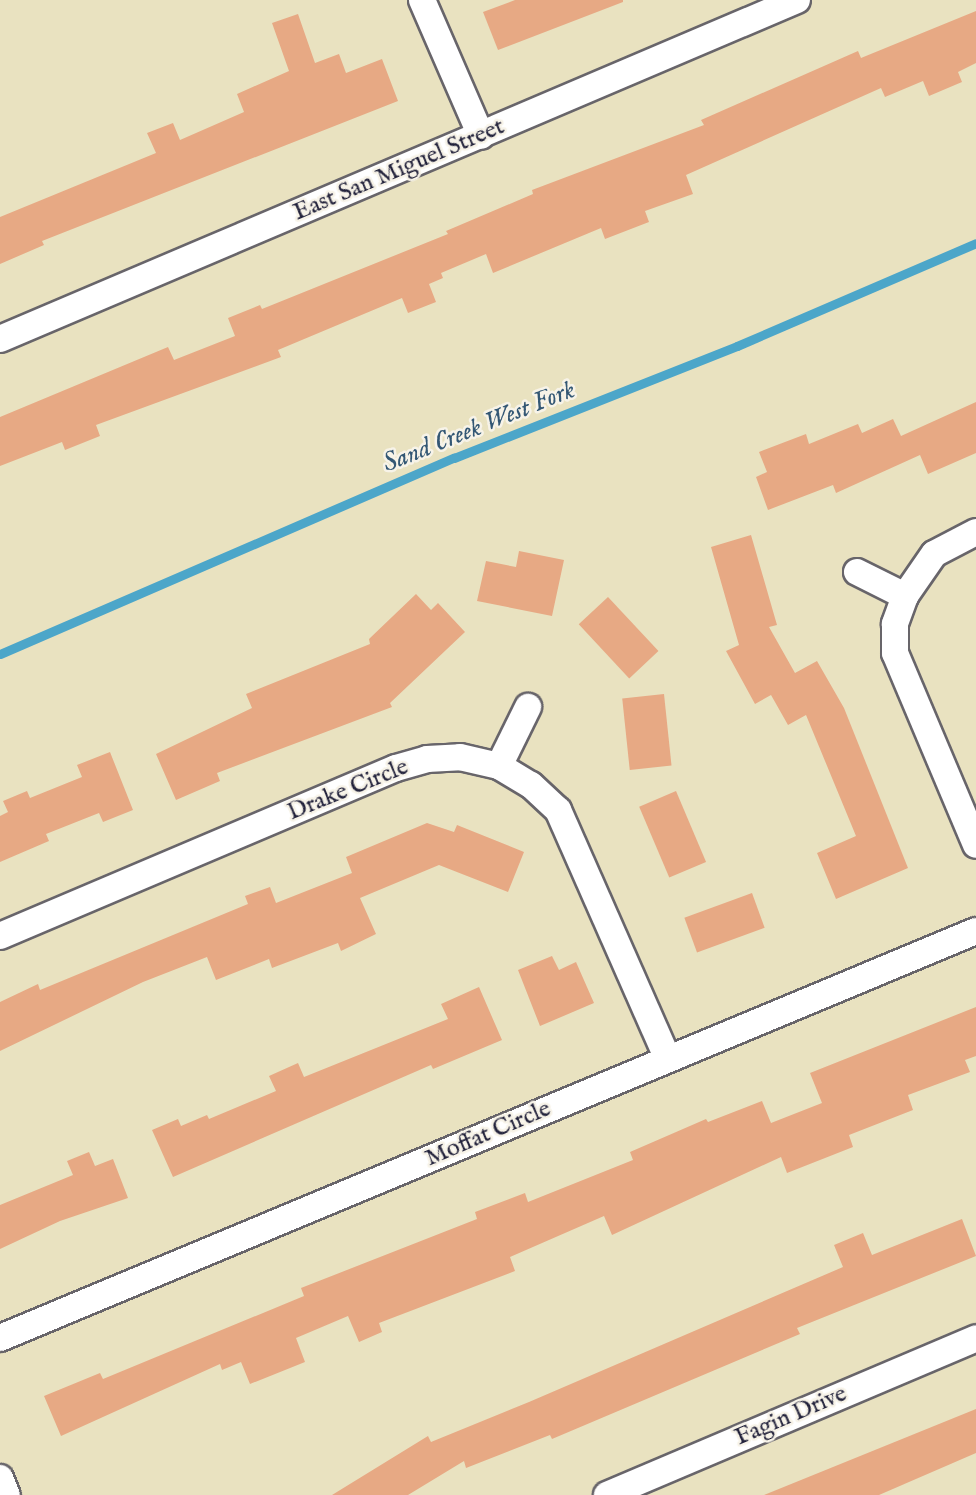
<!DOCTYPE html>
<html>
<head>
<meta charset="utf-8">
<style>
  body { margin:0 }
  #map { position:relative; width:976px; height:1495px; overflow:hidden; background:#e9e2c0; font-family:"IM FELL English",serif }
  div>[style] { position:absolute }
  .stream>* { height:9px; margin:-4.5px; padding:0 4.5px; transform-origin:4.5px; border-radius:4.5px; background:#4ca6c9 }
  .building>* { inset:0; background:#e7a984; transform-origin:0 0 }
  .roads { filter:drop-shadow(2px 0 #68656a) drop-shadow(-2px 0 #68656a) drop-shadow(0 2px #68656a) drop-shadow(0 -2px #68656a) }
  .street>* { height:26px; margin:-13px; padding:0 13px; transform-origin:13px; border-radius:13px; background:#fff }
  span { translate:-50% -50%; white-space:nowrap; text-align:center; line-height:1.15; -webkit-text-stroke:5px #f7f3e8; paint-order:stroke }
  .street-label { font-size:24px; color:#22223b }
  .water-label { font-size:26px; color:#335774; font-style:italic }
</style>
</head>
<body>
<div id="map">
  <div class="stream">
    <div style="left:0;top:654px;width:495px;rotate:-23.4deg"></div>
    <div style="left:454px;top:458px;width:304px;rotate:-21.6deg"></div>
    <div style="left:737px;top:346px;width:260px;rotate:-23.3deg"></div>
  </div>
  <div class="building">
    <div style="clip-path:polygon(515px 0,623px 0,623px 2px,498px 50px,483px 12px)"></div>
    <div style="clip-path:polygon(976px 11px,976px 63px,958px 72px,962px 82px,929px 96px,923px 81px,885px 97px,881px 88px,686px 175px,693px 194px,645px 211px,649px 222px,605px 239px,601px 228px,493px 273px,486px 254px,441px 273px,443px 278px,429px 284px,436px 302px,408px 313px,402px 298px,278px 350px,281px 357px,96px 425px,100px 436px,65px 450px,62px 442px,0 466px,0 417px,168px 347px,174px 360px,235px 336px,228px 318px,260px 305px,262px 309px,448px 234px,446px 231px,533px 194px,532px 190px,704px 125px,701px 120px,858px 51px,861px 58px)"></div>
    <div style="clip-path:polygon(298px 14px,315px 63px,339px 54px,346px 73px,382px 59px,398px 101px,42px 241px,44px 245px,0 264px,0 217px,156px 153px,147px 133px,173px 123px,180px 140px,244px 112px,237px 94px,289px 71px,272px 23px)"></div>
    <div style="clip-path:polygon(976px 402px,976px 453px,928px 474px,920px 455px,836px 493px,833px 485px,768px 510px,756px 477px,767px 472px,759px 452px,806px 434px,809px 444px,858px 424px,862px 433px,893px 419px,901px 436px)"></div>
    <div style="clip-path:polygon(751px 535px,777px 625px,769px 627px,795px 673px,817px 661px,844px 708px,908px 868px,836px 899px,817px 853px,856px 836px,806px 715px,788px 725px,771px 695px,755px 704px,726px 651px,739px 645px,711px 547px)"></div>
    <div style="clip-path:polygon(519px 551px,564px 560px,552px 616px,477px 601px,486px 561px,516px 567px)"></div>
    <div style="clip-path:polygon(416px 594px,431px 610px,438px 603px,465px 632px,390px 703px,392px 707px,217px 773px,220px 781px,176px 800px,156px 754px,252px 708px,246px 694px,370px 644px,369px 639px)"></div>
    <div style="left:608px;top:597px;width:74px;height:40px;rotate:47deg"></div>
    <div style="left:664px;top:694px;width:72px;height:42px;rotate:84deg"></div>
    <div style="clip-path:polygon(110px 752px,133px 810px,103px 822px,99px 813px,46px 834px,49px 841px,0 862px,0 816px,8px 812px,3px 801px,27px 791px,30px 798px,82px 777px,77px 765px)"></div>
    <div style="left:676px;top:791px;width:77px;height:40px;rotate:67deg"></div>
    <div style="clip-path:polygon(427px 823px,454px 832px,457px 825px,524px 852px,508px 892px,439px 865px,360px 898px,376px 934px,341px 951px,338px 943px,272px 968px,269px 959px,216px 980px,207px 957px,143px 982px,0 1051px,0 1002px,38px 984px,40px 990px,248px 904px,245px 896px,270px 887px,276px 903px,352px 873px,346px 857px)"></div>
    <div style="left:752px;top:893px;width:37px;height:72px;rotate:70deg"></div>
    <div style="clip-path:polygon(552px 956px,559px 970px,576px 962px,594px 1003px,540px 1026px,518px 970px)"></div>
    <div style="clip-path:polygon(479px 987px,502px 1040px,433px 1069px,431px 1065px,173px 1177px,152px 1130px,178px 1119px,181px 1126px,207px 1115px,209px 1119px,276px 1091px,269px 1076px,298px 1063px,304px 1077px,448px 1019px,441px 1004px)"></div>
    <div style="clip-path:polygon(976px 1007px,976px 1056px,965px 1060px,970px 1072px,908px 1095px,913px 1110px,849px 1135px,853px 1147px,787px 1173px,781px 1157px,612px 1235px,604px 1216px,510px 1257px,515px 1271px,379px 1323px,382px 1332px,359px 1342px,348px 1316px,296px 1338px,305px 1362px,250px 1384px,241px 1362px,222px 1370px,220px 1364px,61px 1436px,44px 1396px,100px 1373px,103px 1379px,304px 1296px,301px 1288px,477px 1219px,475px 1212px,525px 1193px,528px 1202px,633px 1160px,630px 1152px,706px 1119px,708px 1122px,762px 1101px,771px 1123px,822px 1103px,810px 1073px)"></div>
    <div style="clip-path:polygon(89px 1152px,95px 1166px,113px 1159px,128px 1198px,60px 1221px,0 1249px,0 1205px,73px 1175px,67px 1161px)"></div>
    <div style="clip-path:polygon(962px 1219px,976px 1256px,797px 1328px,800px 1334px,552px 1439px,550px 1435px,466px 1468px,464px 1461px,408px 1495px,332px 1495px,428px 1436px,431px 1442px,529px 1402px,843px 1267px,834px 1245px,863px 1233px,872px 1255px)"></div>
    <div style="clip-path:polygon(976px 1409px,976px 1453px,879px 1495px,764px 1495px)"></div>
  </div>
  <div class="roads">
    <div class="street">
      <div style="left:422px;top:0;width:148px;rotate:66.5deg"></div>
      <div style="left:0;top:339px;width:866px;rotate:-23.04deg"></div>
      <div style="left:976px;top:532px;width:47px;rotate:152.4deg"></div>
      <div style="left:934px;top:554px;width:51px;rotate:124.6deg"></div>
      <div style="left:905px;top:596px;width:30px;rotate:110deg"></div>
      <div style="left:895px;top:624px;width:29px;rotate:90deg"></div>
      <div style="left:895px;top:653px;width:208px;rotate:67.1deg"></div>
      <div style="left:857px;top:572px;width:54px;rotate:26.6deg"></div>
      <div style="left:499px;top:766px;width:66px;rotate:-63.8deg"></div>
      <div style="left:0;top:936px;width:430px;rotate:-23deg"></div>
      <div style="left:396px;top:768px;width:32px;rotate:-16deg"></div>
      <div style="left:427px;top:759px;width:33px;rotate:-3deg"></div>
      <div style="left:460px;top:757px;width:40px;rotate:13deg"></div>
      <div style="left:499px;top:766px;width:37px;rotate:31deg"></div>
      <div style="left:531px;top:785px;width:37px;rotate:43deg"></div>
      <div style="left:558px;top:810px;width:272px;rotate:66.2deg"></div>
      <div style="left:0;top:1338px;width:1057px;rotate:-22.64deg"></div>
      <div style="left:0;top:1478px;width:18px;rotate:68deg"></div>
      <div style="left:607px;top:1495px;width:401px;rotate:-23deg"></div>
    </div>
  </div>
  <div class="street-label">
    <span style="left:399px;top:170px;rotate:-23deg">East San Miguel Street</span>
    <span style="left:348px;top:790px;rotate:-22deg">Drake Circle</span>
    <span style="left:488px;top:1134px;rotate:-23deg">Moffat Circle</span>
    <span style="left:791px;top:1416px;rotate:-23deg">Fagin Drive</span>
  </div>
  <div class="water-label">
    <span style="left:479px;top:427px;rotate:-22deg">Sand Creek West Fork</span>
  </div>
</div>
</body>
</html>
